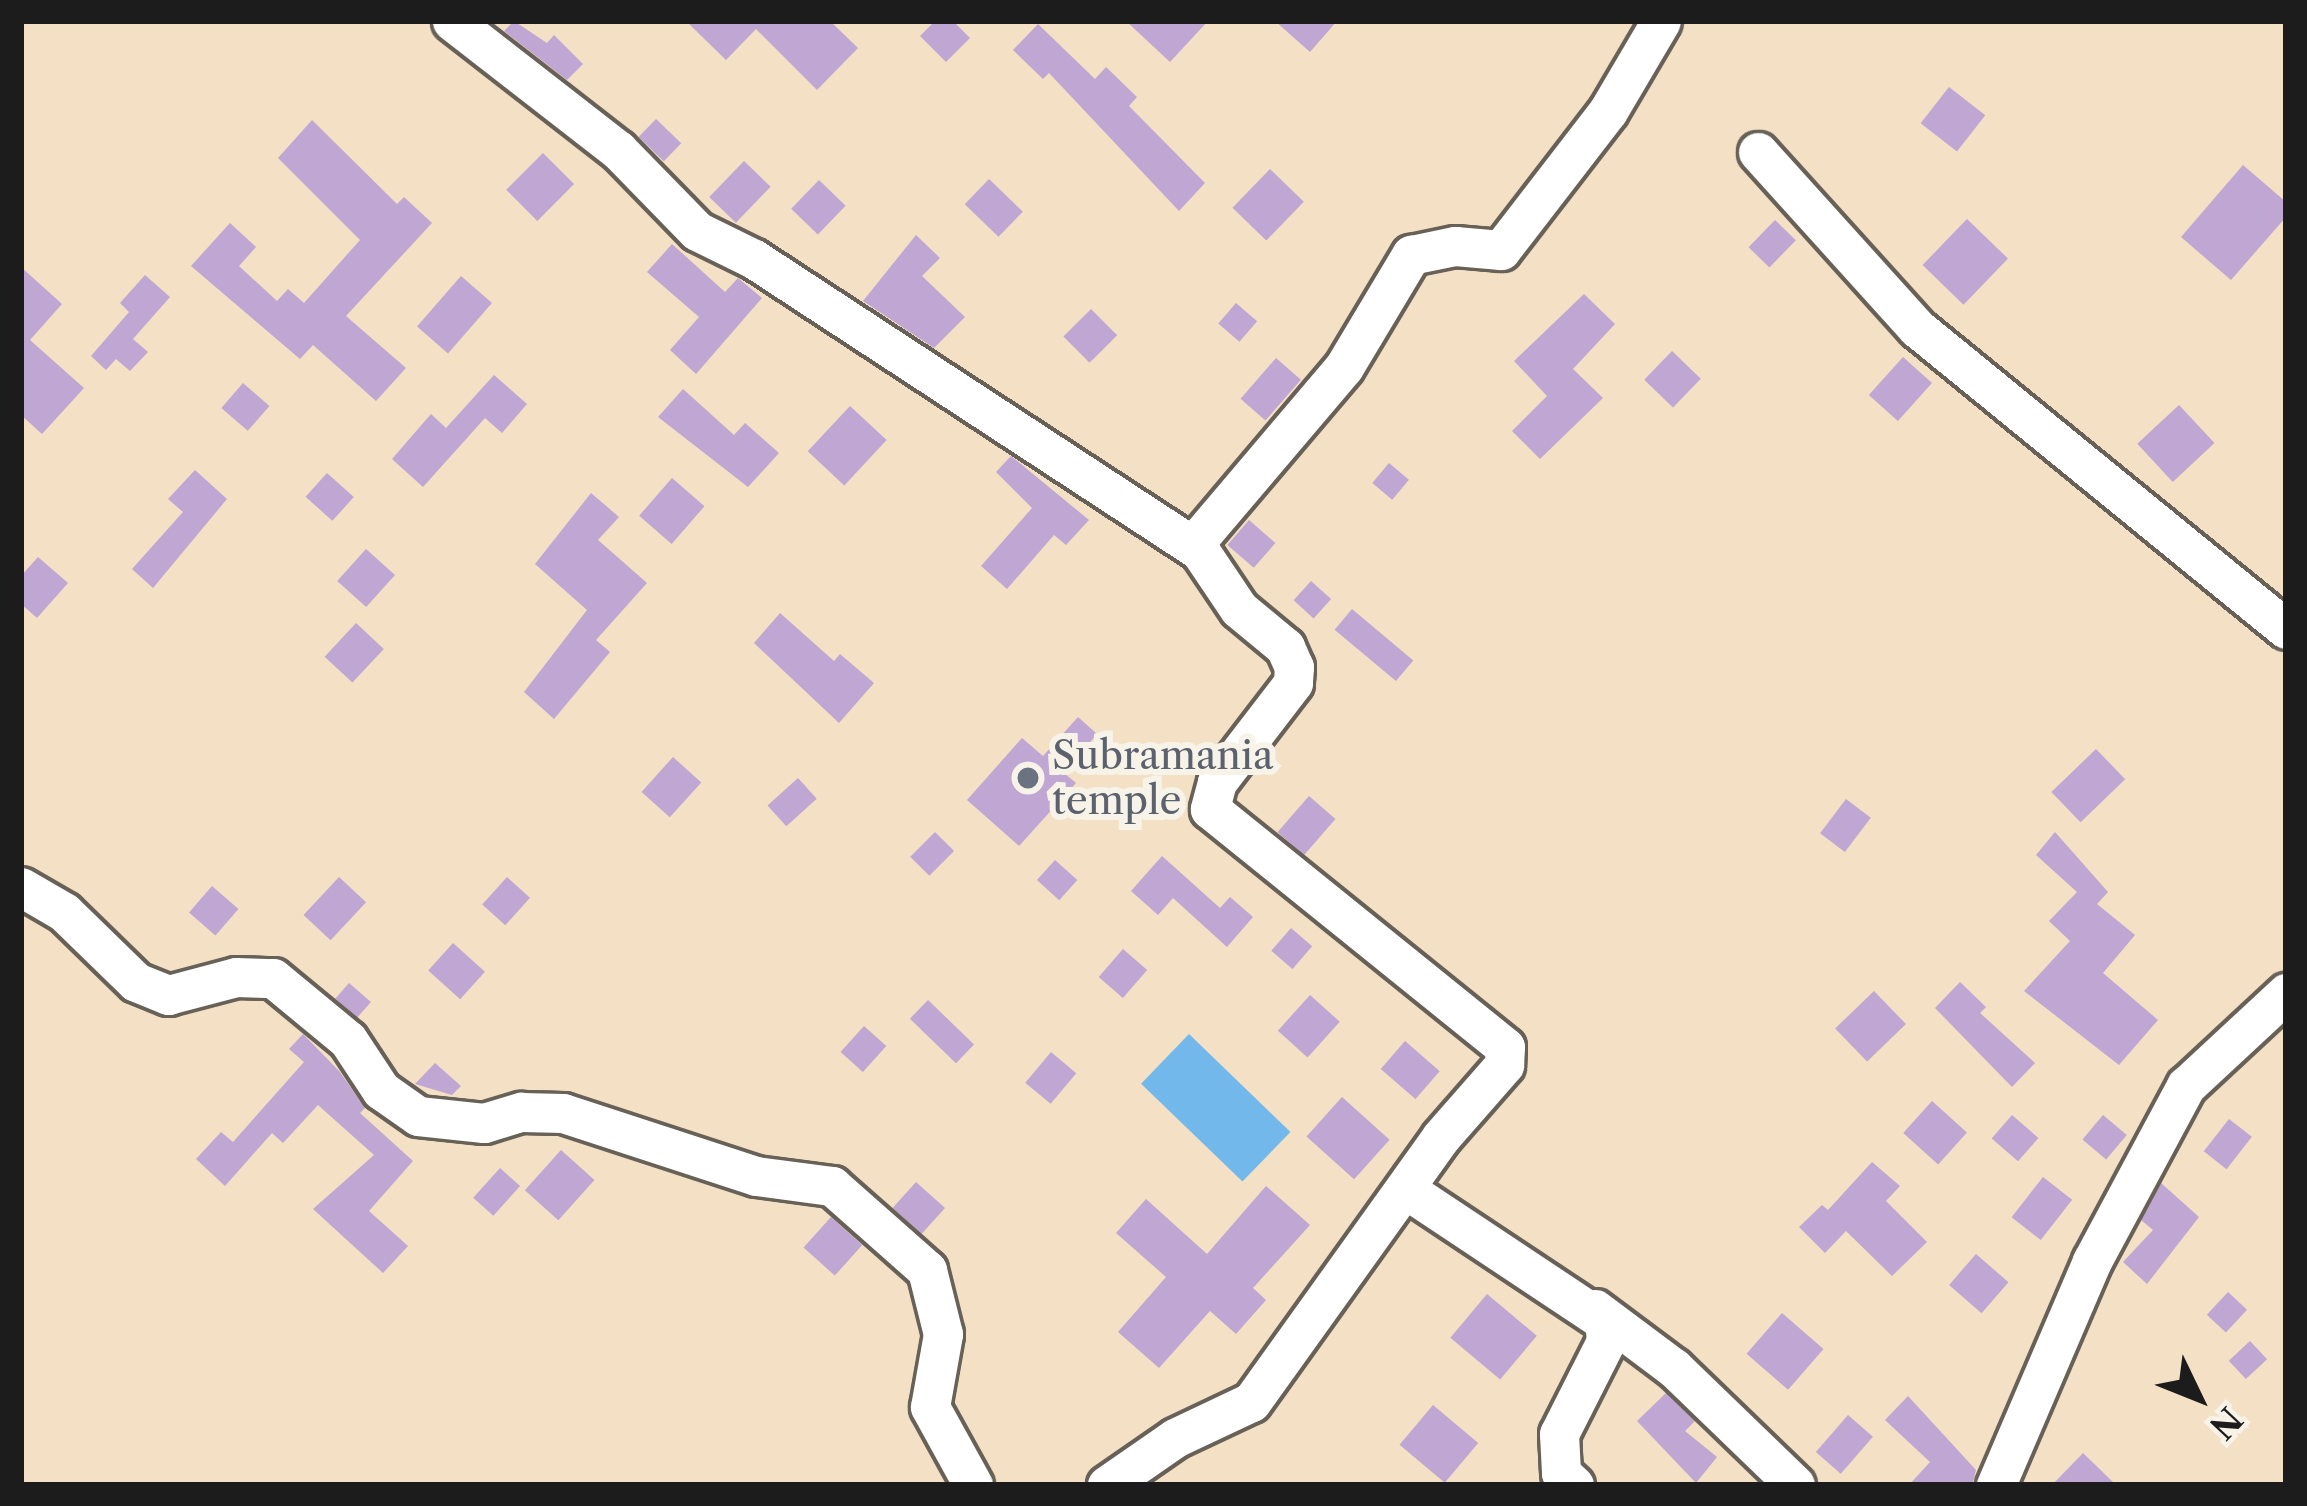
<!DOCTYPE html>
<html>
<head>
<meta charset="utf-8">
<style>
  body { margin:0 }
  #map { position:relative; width:2307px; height:1506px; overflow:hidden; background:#f3e0c5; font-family:"Libre Caslon Text",serif }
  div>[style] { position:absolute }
  .water>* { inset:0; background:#73b8ea; transform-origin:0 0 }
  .building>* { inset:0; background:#bfa6d3; transform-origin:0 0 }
  .roads { filter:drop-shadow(3px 0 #676157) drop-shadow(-3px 0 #676157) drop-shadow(0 3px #676157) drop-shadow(0 -3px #676157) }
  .minor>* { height:39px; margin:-19.5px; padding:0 19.5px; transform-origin:19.5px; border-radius:19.5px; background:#fff }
  .dots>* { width:33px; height:33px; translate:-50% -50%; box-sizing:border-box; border:6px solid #f7f3e8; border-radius:50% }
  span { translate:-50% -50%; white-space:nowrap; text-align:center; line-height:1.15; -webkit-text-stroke:12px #f7f3e8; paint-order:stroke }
  .worship-label { font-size:39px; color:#5b616d }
  .left { translate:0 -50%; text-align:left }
  .frame { position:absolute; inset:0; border:24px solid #1c1c1c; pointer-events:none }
  .north { position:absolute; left:2139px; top:1338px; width:120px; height:120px; -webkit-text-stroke:9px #f7f3e8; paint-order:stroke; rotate:133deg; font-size:33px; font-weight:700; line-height:48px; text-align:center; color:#1c1c1c }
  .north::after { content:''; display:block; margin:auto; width:42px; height:54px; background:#1c1c1c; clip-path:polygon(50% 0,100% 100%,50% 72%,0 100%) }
</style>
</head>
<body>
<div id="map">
  <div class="water">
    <div style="left:1189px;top:1034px;width:141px;height:69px;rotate:44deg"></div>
  </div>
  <div class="building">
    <div style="clip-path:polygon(514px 21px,547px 43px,554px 35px,583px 64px,567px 80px,504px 31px)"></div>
    <div style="clip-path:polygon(686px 21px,830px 21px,858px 48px,817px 90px,756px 29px,726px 60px)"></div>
    <div style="clip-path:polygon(935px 21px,953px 21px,970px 38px,946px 62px,920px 36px)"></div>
    <div style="clip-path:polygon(1126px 21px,1208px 21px,1170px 62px)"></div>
    <div style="clip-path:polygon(1275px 21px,1337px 21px,1310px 52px)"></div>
    <div style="clip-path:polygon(1038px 24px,1095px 79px,1106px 67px,1137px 97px,1129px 106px,1205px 183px,1179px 211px,1049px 73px,1043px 79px,1013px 50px)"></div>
    <div style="left:1949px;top:87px;width:46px;height:46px;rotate:38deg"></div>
    <div style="left:656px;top:119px;width:35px;height:25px;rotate:44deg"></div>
    <div style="clip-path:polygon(312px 120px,397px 204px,404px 197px,432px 223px,346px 316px,406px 368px,376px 401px,313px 345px,300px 359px,191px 266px,230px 223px,256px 247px,239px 266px,277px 301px,288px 289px,304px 303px,360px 240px,278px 158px)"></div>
    <div style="left:543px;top:153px;width:44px;height:52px;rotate:45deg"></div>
    <div style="left:744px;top:161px;width:37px;height:50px;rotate:44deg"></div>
    <div style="clip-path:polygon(2243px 165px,2286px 202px,2286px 217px,2231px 280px,2181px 237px)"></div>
    <div style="left:1270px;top:169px;width:47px;height:54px;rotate:44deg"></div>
    <div style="left:989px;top:179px;width:47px;height:35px;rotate:44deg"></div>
    <div style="left:819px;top:180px;width:37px;height:40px;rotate:44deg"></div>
    <div style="left:1967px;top:219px;width:57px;height:64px;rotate:44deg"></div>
    <div style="left:1775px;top:220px;width:29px;height:38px;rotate:44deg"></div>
    <div style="clip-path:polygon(916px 235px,940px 258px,922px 276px,965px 317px,934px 348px,863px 301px)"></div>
    <div style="clip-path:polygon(672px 244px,725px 292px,738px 278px,762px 298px,696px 374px,670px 350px,699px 317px,647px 272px)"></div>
    <div style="clip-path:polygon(21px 267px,62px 304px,30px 340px,84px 388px,42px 434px,21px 415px)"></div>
    <div style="clip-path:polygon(145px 275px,170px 297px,133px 339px,148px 352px,130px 371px,116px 359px,106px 370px,91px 356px,129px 312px,120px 303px)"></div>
    <div style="left:461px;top:276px;width:41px;height:67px;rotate:41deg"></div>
    <div style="clip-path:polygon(1584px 294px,1615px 324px,1573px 369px,1603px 398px,1540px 459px,1512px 431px,1547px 396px,1514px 361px)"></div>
    <div style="left:1236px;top:303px;width:28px;height:27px;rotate:41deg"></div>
    <div style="left:1091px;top:309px;width:37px;height:39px;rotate:45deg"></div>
    <div style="left:1672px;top:351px;width:40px;height:40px;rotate:44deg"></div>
    <div style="left:1903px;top:357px;width:39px;height:51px;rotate:42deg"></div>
    <div style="left:1276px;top:358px;width:33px;height:54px;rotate:41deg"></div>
    <div style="clip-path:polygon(494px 375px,527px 404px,502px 433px,485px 418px,423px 487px,392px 459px,431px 414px,446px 428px)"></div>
    <div style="left:243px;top:383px;width:35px;height:33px;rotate:41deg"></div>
    <div style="clip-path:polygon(683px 389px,734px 435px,745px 423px,779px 453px,748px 487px,658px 417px)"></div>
    <div style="left:2179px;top:405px;width:52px;height:57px;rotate:47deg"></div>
    <div style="left:850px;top:406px;width:50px;height:62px;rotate:43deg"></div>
    <div style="clip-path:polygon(1011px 456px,1089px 520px,1066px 545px,1054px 535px,1007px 589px,981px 566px,1032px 508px,996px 472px)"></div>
    <div style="left:1389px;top:463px;width:26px;height:26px;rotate:40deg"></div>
    <div style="clip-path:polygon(195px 470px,227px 499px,153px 588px,132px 569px,183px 512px,168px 499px)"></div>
    <div style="left:327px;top:473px;width:36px;height:32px;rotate:42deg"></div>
    <div style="left:672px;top:478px;width:43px;height:50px;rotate:41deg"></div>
    <div style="clip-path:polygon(591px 493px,619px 517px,598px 540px,647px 583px,596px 640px,610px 652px,554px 719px,524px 692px,587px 610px,535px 564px)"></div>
    <div style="left:1249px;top:520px;width:35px;height:33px;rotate:41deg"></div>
    <div style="left:366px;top:549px;width:39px;height:43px;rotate:42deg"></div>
    <div style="clip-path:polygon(38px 557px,68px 583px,37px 618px,21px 604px,21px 576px)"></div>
    <div style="left:1311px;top:581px;width:27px;height:26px;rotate:42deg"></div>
    <div style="left:1352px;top:609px;width:80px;height:27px;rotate:40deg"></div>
    <div style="clip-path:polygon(780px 613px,834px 661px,840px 654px,874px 683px,839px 723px,754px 643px)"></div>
    <div style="left:356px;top:623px;width:38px;height:46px;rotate:43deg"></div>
    <div style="clip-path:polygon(1078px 717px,1097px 734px,1064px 773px,1076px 783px,1019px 846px,967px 800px,1022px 738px,1043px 756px)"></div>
    <div style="left:2096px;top:749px;width:42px;height:62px;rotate:46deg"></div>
    <div style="left:673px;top:757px;width:38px;height:47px;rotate:42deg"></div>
    <div style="left:798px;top:778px;width:28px;height:41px;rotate:48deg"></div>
    <div style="left:1309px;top:796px;width:35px;height:48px;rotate:41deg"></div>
    <div style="left:1846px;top:799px;width:31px;height:43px;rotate:37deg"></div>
    <div style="left:935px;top:832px;width:27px;height:35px;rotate:45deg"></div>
    <div style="clip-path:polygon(2055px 832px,2108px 892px,2097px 904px,2135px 935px,2103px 973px,2158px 1020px,2119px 1065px,2024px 991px,2070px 941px,2049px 921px,2077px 892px,2036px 855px)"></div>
    <div style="clip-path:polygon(1162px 856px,1220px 908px,1230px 897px,1253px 917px,1227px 947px,1173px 898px,1158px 915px,1131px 891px)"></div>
    <div style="left:1055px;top:860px;width:30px;height:27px;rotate:42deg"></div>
    <div style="left:339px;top:877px;width:37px;height:52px;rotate:43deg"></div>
    <div style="left:507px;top:877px;width:31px;height:37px;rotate:42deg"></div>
    <div style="left:212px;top:886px;width:35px;height:35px;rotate:41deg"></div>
    <div style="left:1291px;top:928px;width:28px;height:30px;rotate:41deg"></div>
    <div style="left:453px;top:943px;width:43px;height:37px;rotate:42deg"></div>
    <div style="left:1123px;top:949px;width:32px;height:37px;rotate:41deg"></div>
    <div style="clip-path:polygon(1960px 982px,1986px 1007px,1980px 1013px,2035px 1063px,2012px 1087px,1935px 1008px)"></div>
    <div style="left:349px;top:983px;width:29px;height:21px;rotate:41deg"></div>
    <div style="left:1874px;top:991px;width:46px;height:54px;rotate:46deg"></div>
    <div style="left:1310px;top:995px;width:40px;height:48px;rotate:42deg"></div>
    <div style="left:928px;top:1000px;width:64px;height:26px;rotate:44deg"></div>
    <div style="left:864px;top:1026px;width:30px;height:35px;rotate:42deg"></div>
    <div style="clip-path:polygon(303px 1034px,340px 1072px,365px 1108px,360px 1113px,413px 1161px,369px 1211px,408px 1246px,383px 1273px,313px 1209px,374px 1155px,318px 1105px,283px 1143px,272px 1133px,225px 1186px,196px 1159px,221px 1132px,233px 1142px,304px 1062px,289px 1049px)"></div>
    <div style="left:1405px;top:1041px;width:46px;height:37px;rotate:41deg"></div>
    <div style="left:1051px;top:1052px;width:33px;height:40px;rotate:40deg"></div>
    <div style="clip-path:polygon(435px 1063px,461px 1086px,452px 1095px,415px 1084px)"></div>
    <div style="left:1342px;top:1097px;width:64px;height:53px;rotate:42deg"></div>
    <div style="left:1932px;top:1101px;width:47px;height:43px;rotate:42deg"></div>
    <div style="left:2012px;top:1115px;width:35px;height:31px;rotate:41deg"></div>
    <div style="left:2103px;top:1115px;width:31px;height:32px;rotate:40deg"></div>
    <div style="left:2229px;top:1119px;width:29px;height:41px;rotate:38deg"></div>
    <div style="left:561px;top:1150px;width:45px;height:54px;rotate:42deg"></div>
    <div style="clip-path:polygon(1872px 1162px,1900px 1186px,1886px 1201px,1927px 1242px,1892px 1276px,1846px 1231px,1825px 1253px,1799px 1227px,1822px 1205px,1828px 1210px)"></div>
    <div style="left:500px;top:1168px;width:27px;height:40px;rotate:42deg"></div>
    <div style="left:2043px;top:1177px;width:37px;height:51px;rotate:38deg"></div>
    <div style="left:916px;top:1182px;width:39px;height:35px;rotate:42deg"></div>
    <div style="clip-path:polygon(2161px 1183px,2199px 1217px,2147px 1284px,2123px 1262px,2153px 1230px,2141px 1220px)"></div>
    <div style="clip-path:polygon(1266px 1186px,1310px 1225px,1253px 1288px,1266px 1300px,1236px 1334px,1210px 1311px,1159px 1368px,1118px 1332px,1166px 1277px,1116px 1233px,1146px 1199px,1207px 1254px)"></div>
    <div style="left:831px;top:1217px;width:42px;height:41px;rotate:42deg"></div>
    <div style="left:1976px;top:1254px;width:43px;height:41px;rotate:41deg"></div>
    <div style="left:2228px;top:1292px;width:26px;height:31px;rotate:43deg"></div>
    <div style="left:1487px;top:1294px;width:65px;height:57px;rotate:40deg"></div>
    <div style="left:1782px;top:1313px;width:55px;height:54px;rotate:41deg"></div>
    <div style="left:2250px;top:1341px;width:25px;height:29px;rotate:47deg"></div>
    <div style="clip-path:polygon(1666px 1393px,1695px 1421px,1685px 1431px,1717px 1457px,1696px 1483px,1637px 1421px)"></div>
    <div style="clip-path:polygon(1908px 1396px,1976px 1470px,1972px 1485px,1909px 1485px,1930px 1462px,1885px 1420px)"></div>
    <div style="left:1433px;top:1405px;width:59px;height:52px;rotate:40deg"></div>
    <div style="left:1848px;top:1415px;width:33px;height:49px;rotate:41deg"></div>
    <div style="clip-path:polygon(2083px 1453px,2116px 1485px,2052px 1485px)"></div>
  </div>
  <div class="roads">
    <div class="minor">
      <div style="left:452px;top:21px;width:210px;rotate:37.9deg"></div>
      <div style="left:618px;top:150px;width:113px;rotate:45.7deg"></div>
      <div style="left:697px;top:231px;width:64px;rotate:26.2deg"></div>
      <div style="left:754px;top:259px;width:533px;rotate:33.21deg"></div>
      <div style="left:1200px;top:551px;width:70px;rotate:56.1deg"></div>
      <div style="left:1239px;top:609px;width:60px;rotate:39.6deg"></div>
      <div style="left:1285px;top:647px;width:22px;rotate:66deg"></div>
      <div style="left:1294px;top:667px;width:16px;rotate:94deg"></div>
      <div style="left:1293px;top:683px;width:125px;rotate:127.5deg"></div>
      <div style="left:1217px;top:782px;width:28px;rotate:105deg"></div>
      <div style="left:1210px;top:809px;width:379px;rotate:38.9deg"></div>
      <div style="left:1505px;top:1047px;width:18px;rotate:93deg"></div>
      <div style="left:1504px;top:1065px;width:96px;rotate:131.2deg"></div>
      <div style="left:1441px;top:1137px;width:326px;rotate:125.6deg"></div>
      <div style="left:1251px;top:1402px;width:84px;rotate:154.7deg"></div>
      <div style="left:1175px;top:1438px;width:83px;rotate:145.3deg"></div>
      <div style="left:1758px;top:152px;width:237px;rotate:47.9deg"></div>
      <div style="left:1917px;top:328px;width:476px;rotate:39.2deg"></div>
      <div style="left:1193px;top:545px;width:233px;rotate:-49.7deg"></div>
      <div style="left:1344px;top:367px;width:131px;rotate:-59.1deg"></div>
      <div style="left:1411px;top:255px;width:45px;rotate:-11.6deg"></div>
      <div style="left:1455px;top:246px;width:46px;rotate:5deg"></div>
      <div style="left:1501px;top:250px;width:175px;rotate:-52.4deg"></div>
      <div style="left:1608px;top:111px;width:104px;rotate:-59.5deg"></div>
      <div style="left:21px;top:887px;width:50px;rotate:30.2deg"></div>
      <div style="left:64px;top:912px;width:100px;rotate:44.2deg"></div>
      <div style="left:136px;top:982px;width:35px;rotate:22deg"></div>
      <div style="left:168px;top:995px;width:70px;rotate:-14.8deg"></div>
      <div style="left:236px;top:977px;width:37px;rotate:2deg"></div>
      <div style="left:273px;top:978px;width:97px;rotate:39.6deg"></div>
      <div style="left:348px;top:1040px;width:60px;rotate:56.6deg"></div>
      <div style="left:381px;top:1090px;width:45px;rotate:35.1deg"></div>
      <div style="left:418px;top:1116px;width:66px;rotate:6.1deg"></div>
      <div style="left:484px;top:1123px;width:39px;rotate:-17deg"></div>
      <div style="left:521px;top:1112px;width:42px;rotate:1.4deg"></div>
      <div style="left:563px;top:1113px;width:203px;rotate:18.1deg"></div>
      <div style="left:756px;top:1176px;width:77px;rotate:7.5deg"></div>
      <div style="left:832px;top:1186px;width:127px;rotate:41.5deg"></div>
      <div style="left:927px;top:1270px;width:66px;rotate:76deg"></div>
      <div style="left:943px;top:1334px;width:74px;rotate:100.1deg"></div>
      <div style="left:930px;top:1407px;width:89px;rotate:61.1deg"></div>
      <div style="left:1407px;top:1190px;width:237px;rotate:33.6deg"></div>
      <div style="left:1604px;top:1321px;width:20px;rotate:84deg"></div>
      <div style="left:1606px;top:1341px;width:104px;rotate:116.8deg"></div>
      <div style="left:1559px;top:1434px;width:39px;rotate:87deg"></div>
      <div style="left:1561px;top:1473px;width:18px;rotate:43deg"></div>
      <div style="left:1595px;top:1309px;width:99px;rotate:36.8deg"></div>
      <div style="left:1674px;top:1368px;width:168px;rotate:44deg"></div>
      <div style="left:1996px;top:1485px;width:244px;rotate:-66.8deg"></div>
      <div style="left:2092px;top:1261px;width:199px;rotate:-61.8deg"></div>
      <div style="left:2186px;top:1086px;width:137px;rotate:-42.9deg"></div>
    </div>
  </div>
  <div class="dots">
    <div style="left:1028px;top:778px;background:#6b7280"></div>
  </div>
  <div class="worship-label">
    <span class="left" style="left:1052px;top:778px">Subramania<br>temple</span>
  </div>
  <div class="frame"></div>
  <div class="north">N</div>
</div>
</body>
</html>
